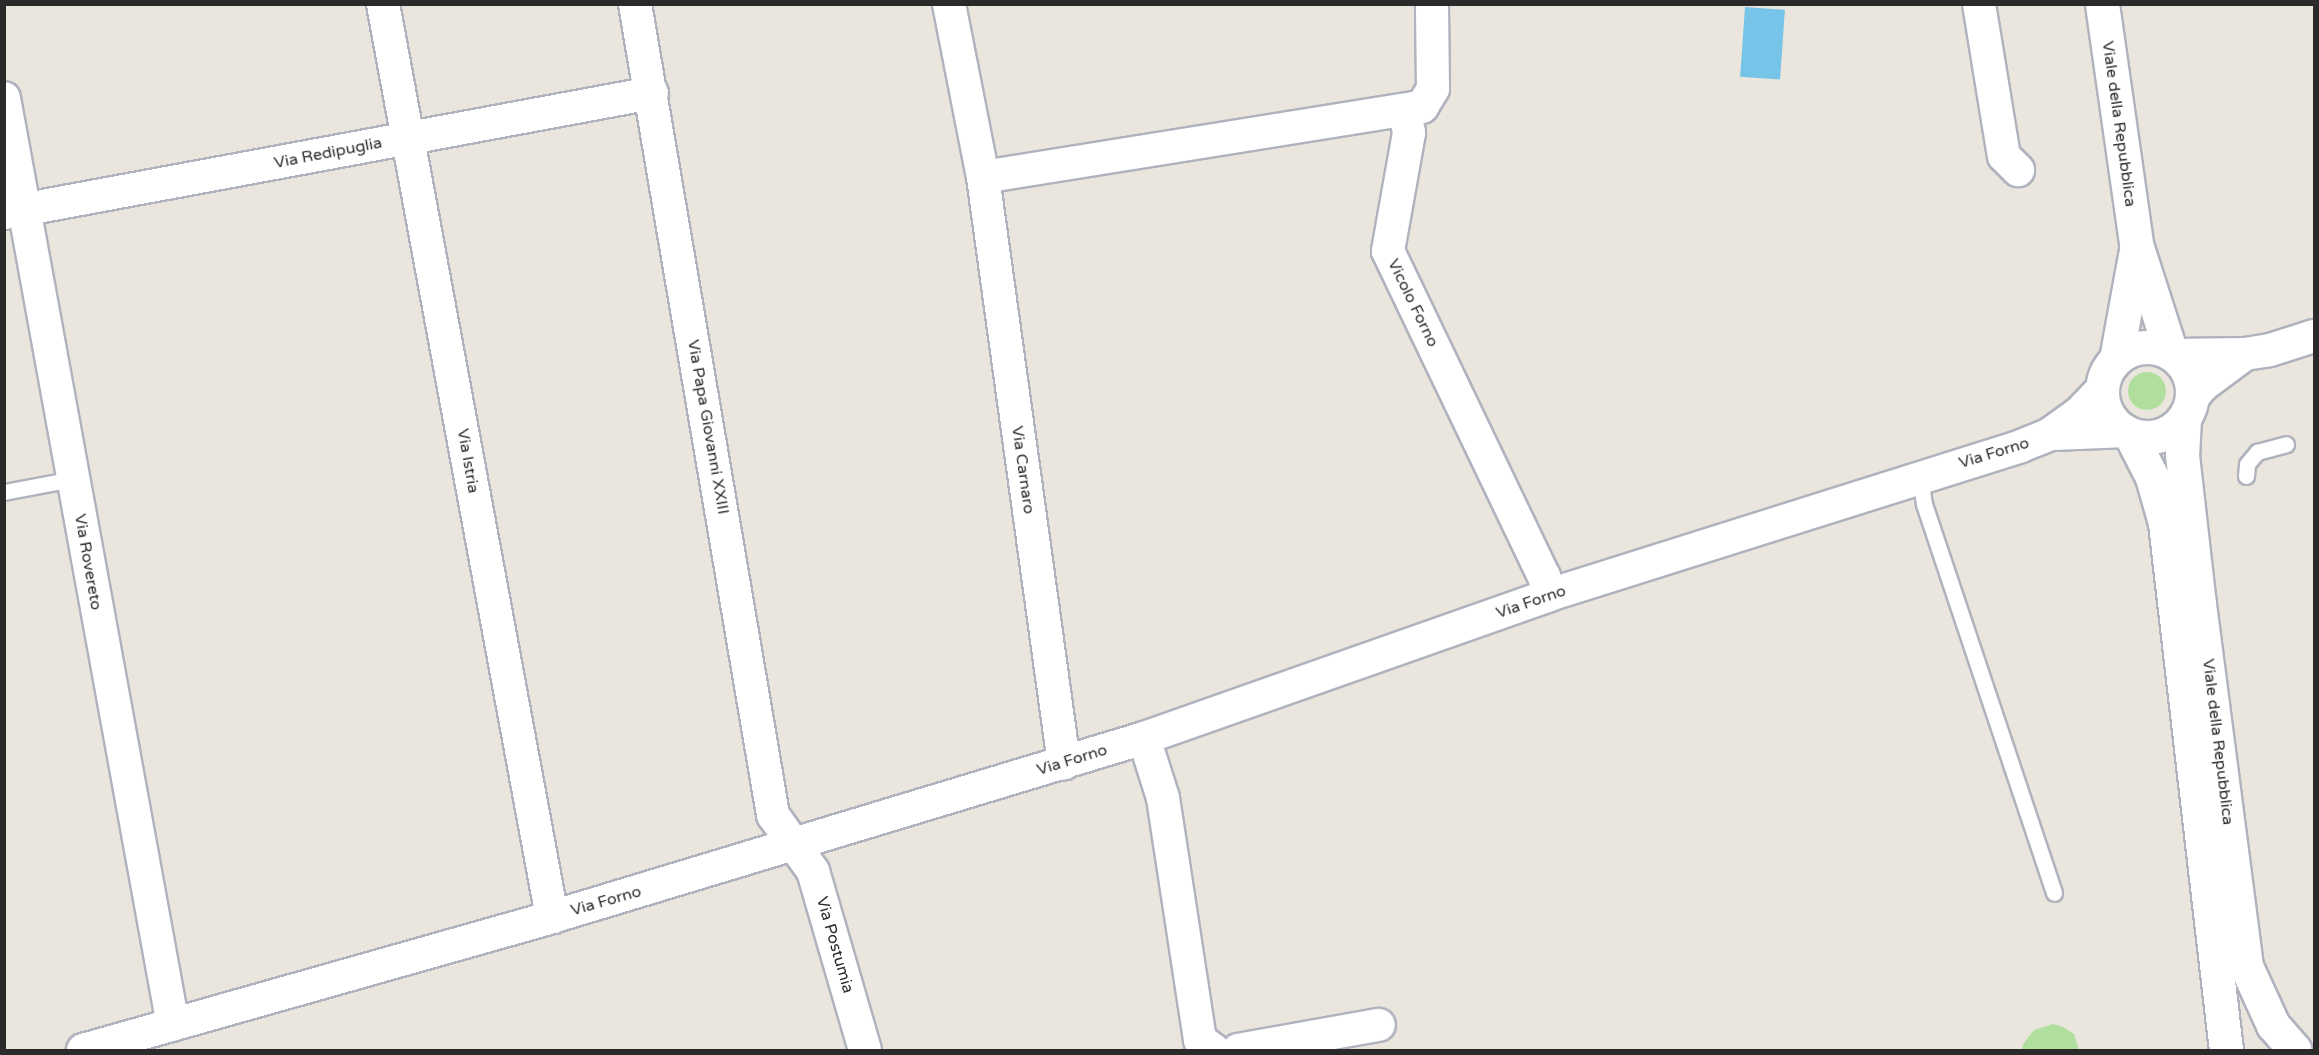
<!DOCTYPE html>
<html>
<head>
<meta charset="utf-8">
<style>
  body { margin:0 }
  #map { position:relative; width:2319px; height:1055px; overflow:hidden; background:#ebe6dd; font-family:"Varela Round",sans-serif }
  div>[style] { position:absolute }
  .green>* { inset:0; background:#b0df9d }
  .round { border-radius:50% }
  .water>* { inset:0; background:#76c4e7; transform-origin:0 0 }
  .roads { filter:drop-shadow(2px 0 #b0b3bd) drop-shadow(-2px 0 #b0b3bd) drop-shadow(0 2px #b0b3bd) drop-shadow(0 -2px #b0b3bd) }
  .service>* { height:15px; margin:-7.5px; padding:0 7.5px; transform-origin:7.5px; border-radius:7.5px; background:#fff }
  .minor>* { height:32px; margin:-16px; padding:0 16px; transform-origin:16px; border-radius:16px; background:#fff }
  .secondary>* { height:33px; margin:-16.5px; padding:0 16.5px; transform-origin:16.5px; border-radius:16.5px; background:#fff }
  .secondary>.ring { margin:-16.5px; padding:0; box-sizing:content-box; background:none; border:33px solid #fff; border-radius:50% }
  span { translate:-50% -50%; white-space:nowrap; text-align:center; line-height:1.15; -webkit-text-stroke:5px #fff; paint-order:stroke }
  .street-label { font-size:16px; color:#2a2a2a }
  .frame { position:absolute; inset:0; border:6px solid #2a2a2a; pointer-events:none }
</style>
</head>
<body>
<div id="map">
  <div class="green">
    <div class="round" style="left:2128px;top:372px;width:38px;height:38px"></div>
    <div style="clip-path:polygon(2053px 1024px,2063px 1027px,2074px 1034px,2079px 1050px,2022px 1050px,2023px 1044px,2034px 1030px)"></div>
  </div>
  <div class="water">
    <div style="left:1745px;top:7px;width:40px;height:70px;rotate:4deg"></div>
  </div>
  <div class="roads">
    <div class="service">
      <div style="left:1920px;top:476px;width:28px;rotate:82deg"></div>
      <div style="left:1924px;top:504px;width:410px;rotate:71.5deg"></div>
      <div style="left:2246px;top:476px;width:12px;rotate:-85deg"></div>
      <div style="left:2247px;top:464px;width:16px;rotate:-50deg"></div>
      <div style="left:2257px;top:452px;width:30px;rotate:-15deg"></div>
      <div style="left:4px;top:492px;width:70px;rotate:-10.7deg"></div>
    </div>
    <div class="minor">
      <div style="left:383px;top:4px;width:929px;rotate:79.51deg"></div>
      <div style="left:635px;top:4px;width:823px;rotate:80.34deg"></div>
      <div style="left:773px;top:815px;width:69px;rotate:54.5deg"></div>
      <div style="left:813px;top:871px;width:186px;rotate:73.8deg"></div>
      <div style="left:949px;top:4px;width:176px;rotate:78.9deg"></div>
      <div style="left:983px;top:177px;width:592px;rotate:82.13deg"></div>
      <div style="left:1979px;top:4px;width:154px;rotate:80.7deg"></div>
      <div style="left:2004px;top:156px;width:20px;rotate:45deg"></div>
      <div style="left:4px;top:98px;width:942px;rotate:79.67deg"></div>
      <div style="left:1405px;top:112px;width:21px;rotate:79deg"></div>
      <div style="left:1409px;top:133px;width:120px;rotate:100.1deg"></div>
      <div style="left:1388px;top:251px;width:361px;rotate:64.4deg"></div>
      <div style="left:1544px;top:576px;width:20px;rotate:75deg"></div>
      <div style="left:983px;top:177px;width:445px;rotate:-9.1deg"></div>
      <div style="left:1422px;top:107px;width:21px;rotate:-59deg"></div>
      <div style="left:1433px;top:89px;width:85px;rotate:-90.7deg"></div>
      <div style="left:5px;top:213px;width:658px;rotate:-10.51deg"></div>
      <div style="left:2175px;top:355px;width:70px;rotate:-0.8deg"></div>
      <div style="left:2245px;top:354px;width:25px;rotate:-9deg"></div>
      <div style="left:2270px;top:350px;width:46px;rotate:-17.7deg"></div>
      <div style="left:2193px;top:397px;width:16px;rotate:-50deg"></div>
      <div style="left:2203px;top:385px;width:52px;rotate:-36.4deg"></div>
      <div style="left:2050px;top:434px;width:74px;rotate:-2.3deg"></div>
      <div style="left:1144px;top:738px;width:63px;rotate:72.4deg"></div>
      <div style="left:1163px;top:798px;width:245px;rotate:81.3deg"></div>
      <div style="left:1200px;top:1040px;width:17px;rotate:36deg"></div>
      <div style="left:83px;top:1050px;width:487px;rotate:-15.8deg"></div>
      <div style="left:552px;top:917px;width:618px;rotate:-16.82deg"></div>
      <div style="left:1144px;top:738px;width:430px;rotate:-19.4deg"></div>
      <div style="left:1549px;top:595px;width:495px;rotate:-17.5deg"></div>
      <div style="left:2021px;top:446px;width:31px;rotate:-22deg"></div>
      <div style="left:2050px;top:434px;width:36px;rotate:-36deg"></div>
      <div style="left:2079px;top:413px;width:33px;rotate:-46deg"></div>
      <div style="left:1238px;top:1050px;width:143px;rotate:-10.1deg"></div>
    </div>
    <div class="secondary">
      <div style="left:2102px;top:4px;width:242px;rotate:81.9deg"></div>
      <div style="left:2136px;top:244px;width:114px;rotate:72.2deg"></div>
      <div class="ring" style="left:2102px;top:347px;width:57px;height:57px"></div>
      <div style="left:2116px;top:359px;width:106px;rotate:-79.6deg"></div>
      <div style="left:2184px;top:419px;width:36px;rotate:93deg"></div>
      <div style="left:2182px;top:455px;width:150px;rotate:83.5deg"></div>
      <div style="left:2199px;top:604px;width:365px;rotate:82.6deg"></div>
      <div style="left:2246px;top:966px;width:65px;rotate:65.4deg"></div>
      <div style="left:2273px;top:1025px;width:33px;rotate:49deg"></div>
      <div style="left:2130px;top:434px;width:48px;rotate:62.9deg"></div>
      <div style="left:2152px;top:477px;width:48px;rotate:74.2deg"></div>
      <div style="left:2165px;top:523px;width:531px;rotate:83.4deg"></div>
    </div>
  </div>
  <div class="street-label">
    <span style="left:2119px;top:124px;rotate:82deg">Viale della Repubblica</span>
    <span style="left:328px;top:153px;rotate:-11deg">Via Redipuglia</span>
    <span style="left:1413px;top:303px;rotate:64deg">Vicolo Forno</span>
    <span style="left:708px;top:427px;rotate:80deg">Via Papa Giovanni XXIII</span>
    <span style="left:1994px;top:453px;rotate:-17deg">Via Forno</span>
    <span style="left:468px;top:461px;rotate:80deg">Via Istria</span>
    <span style="left:1023px;top:470px;rotate:82deg">Via Carnaro</span>
    <span style="left:88px;top:562px;rotate:80deg">Via Rovereto</span>
    <span style="left:1531px;top:602px;rotate:-19deg">Via Forno</span>
    <span style="left:2218px;top:742px;rotate:83deg">Viale della Repubblica</span>
    <span style="left:1072px;top:760px;rotate:-17deg">Via Forno</span>
    <span style="left:606px;top:901px;rotate:-16deg">Via Forno</span>
    <span style="left:835px;top:945px;rotate:74deg">Via Postumia</span>
  </div>
  <div class="frame"></div>
</div>
</body>
</html>
